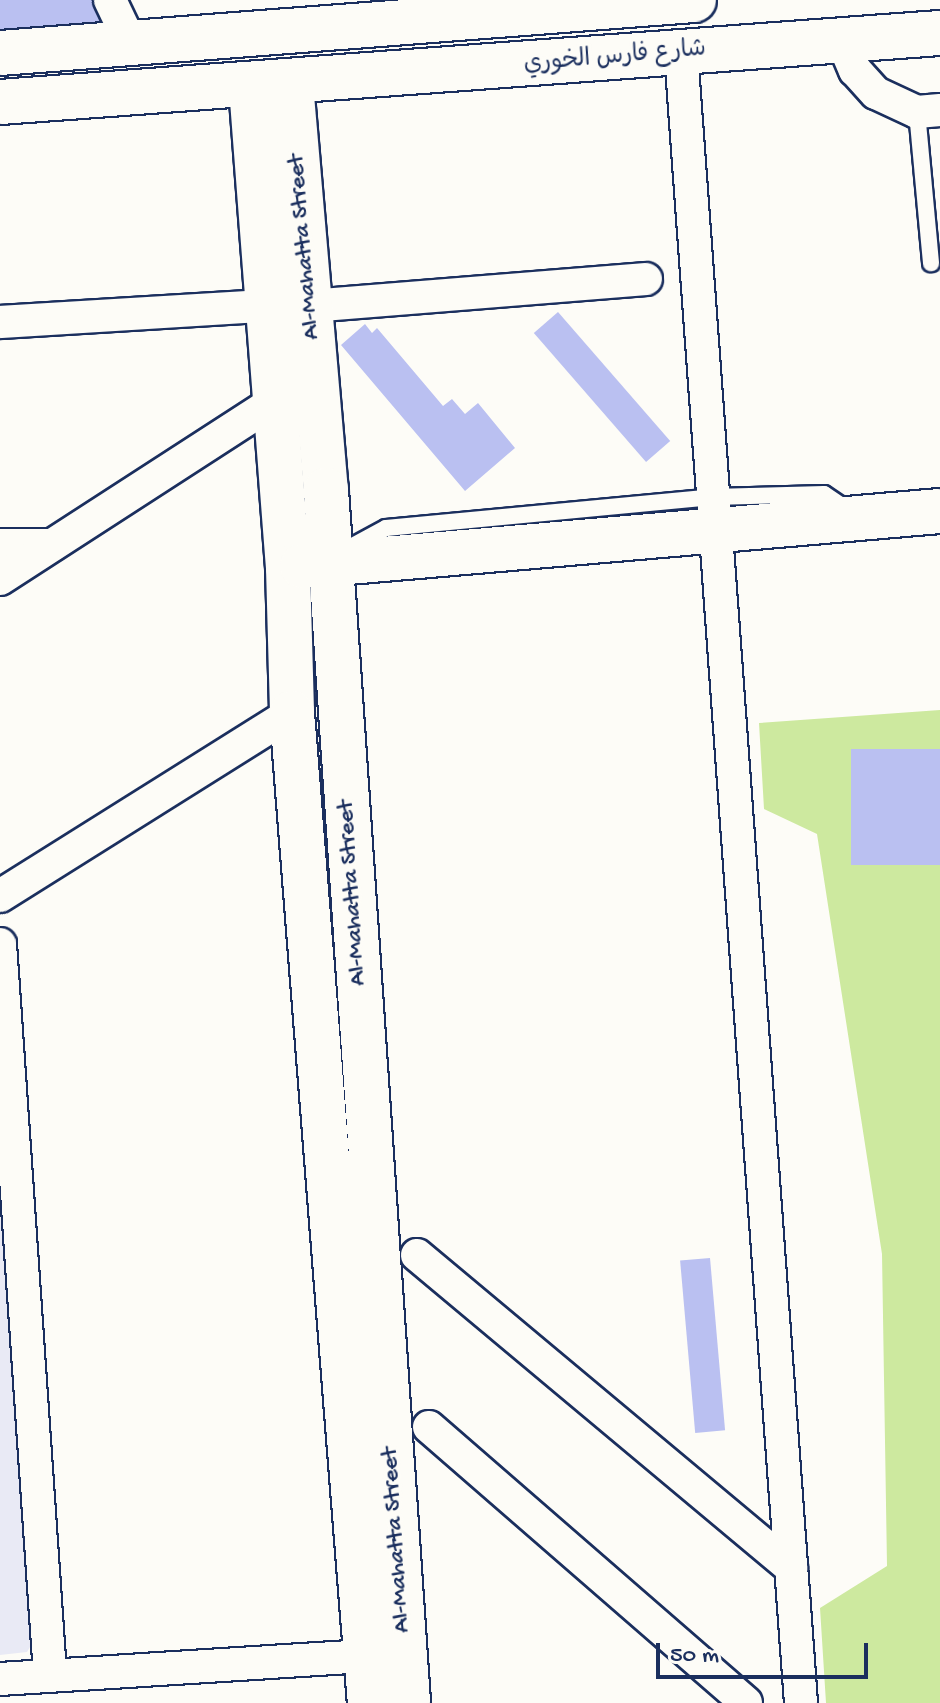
<!DOCTYPE html>
<html>
<head>
<meta charset="utf-8">
<style>
  body { margin:0 }
  #map { position:relative; width:940px; height:1703px; overflow:hidden; background:#fdfcf7; font-family:"Gochi Hand","Playpen Sans Arabic",sans-serif }
  div>[style] { position:absolute }
  .built>* { inset:0; background:#e9eaf5 }
  .green>* { inset:0; background:#cde99f }
  .building>* { inset:0; background:#bac0f1; transform-origin:0 0 }
  .roads { filter:drop-shadow(2px 0 #1b2f5e) drop-shadow(-2px 0 #1b2f5e) drop-shadow(0 2px #1b2f5e) drop-shadow(0 -2px #1b2f5e) }
  .lane>* { height:16px; margin:-8px; padding:0 8px; transform-origin:8px; border-radius:8px; background:#fdfcf7 }
  .street>* { height:32px; margin:-16px; padding:0 16px; transform-origin:16px; border-radius:16px; background:#fdfcf7 }
  .secondary>* { height:44px; margin:-22px; padding:0 22px; transform-origin:22px; border-radius:22px; background:#fdfcf7 }
  span { translate:-50% -50%; white-space:nowrap; text-align:center; line-height:1.15; -webkit-text-stroke:7px #fdfcf7; paint-order:stroke }
  .street-label { font-size:24px; color:#1b2f5e }
  .scale { position:absolute; left:656px; top:1643px; width:212px; height:36px; box-sizing:border-box; border:4px solid #1b2f5e; border-top:0; padding-left:10px; font-size:24px; line-height:28px; white-space:nowrap; color:#1b2f5e; -webkit-text-stroke:6px #fdfcf7; paint-order:stroke }
</style>
</head>
<body>
<div id="map">
  <div class="built">
    <div style="clip-path:polygon(0 1154px,39px 1632px,27px 1652px,0 1655px)"></div>
  </div>
  <div class="green">
    <div style="clip-path:polygon(940px 710px,940px 1703px,826px 1703px,820px 1608px,887px 1566px,882px 1254px,817px 834px,764px 809px,759px 723px)"></div>
  </div>
  <div class="building">
    <div style="clip-path:polygon(0 0,110px 0,131px 44px,0 53px)"></div>
    <div style="left:558px;top:312px;width:171px;height:32px;rotate:49deg"></div>
    <div style="clip-path:polygon(365px 324px,372px 333px,377px 328px,443px 406px,452px 399px,465px 414px,478px 403px,515px 448px,465px 491px,341px 345px)"></div>
    <div style="left:940px;top:749px;width:116px;height:89px;rotate:90deg"></div>
    <div style="left:710px;top:1258px;width:173px;height:30px;rotate:85deg"></div>
  </div>
  <div class="roads">
    <div class="lane">
      <div style="left:917px;top:112px;width:152px;rotate:84.7deg"></div>
      <div style="left:347px;top:549px;width:44px;rotate:-28.3deg"></div>
      <div style="left:386px;top:528px;width:328px;rotate:-5.4deg"></div>
      <div style="left:713px;top:497px;width:111px;rotate:-1.5deg"></div>
      <div style="left:824px;top:494px;width:29px;rotate:34deg"></div>
    </div>
    <div class="street">
      <div style="left:110px;top:0;width:49px;rotate:64.5deg"></div>
      <div style="left:842px;top:40px;width:33px;rotate:67deg"></div>
      <div style="left:855px;top:70px;width:31px;rotate:48deg"></div>
      <div style="left:876px;top:93px;width:45px;rotate:24.9deg"></div>
      <div style="left:917px;top:112px;width:23px;rotate:-5deg"></div>
      <div style="left:681px;top:53px;width:1654px;rotate:85.84deg"></div>
      <div style="left:310px;top:306px;width:337px;rotate:-4.6deg"></div>
      <div style="left:0;top:322px;width:265px;rotate:-3.5deg"></div>
      <div style="left:0;top:545px;width:52px"></div>
      <div style="left:0;top:579px;width:324px;rotate:-32.9deg"></div>
      <div style="left:0;top:896px;width:345px;rotate:-32.1deg"></div>
      <div style="left:0;top:944px;width:732px;rotate:86.08deg"></div>
      <div style="left:417px;top:1255px;width:488px;rotate:39.9deg"></div>
      <div style="left:429px;top:1427px;width:420px;rotate:41deg"></div>
      <div style="left:0;top:1679px;width:367px;rotate:-3.6deg"></div>
    </div>
    <div class="secondary">
      <div style="left:0;top:53px;width:696px;rotate:-4.37deg"></div>
      <div style="left:291px;top:84px;width:408px;rotate:85.1deg"></div>
      <div style="left:326px;top:490px;width:1216px;rotate:86.13deg"></div>
      <div style="left:251px;top:87px;width:482px;rotate:85.6deg"></div>
      <div style="left:288px;top:568px;width:145px;rotate:88.4deg"></div>
      <div style="left:292px;top:713px;width:993px;rotate:85.5deg"></div>
      <div style="left:0;top:102px;width:943px;rotate:-4.2deg"></div>
      <div style="left:302px;top:566px;width:640px;rotate:-4.93deg"></div>
    </div>
  </div>
  <div class="street-label">
    <span style="left:615px;top:58px;rotate:-5deg">شارع فارس الخوري</span>
    <span style="left:305px;top:247px;rotate:-95deg">Al-Mahatta Street</span>
    <span style="left:353px;top:893px;rotate:-94deg">Al-Mahatta Street</span>
    <span style="left:397px;top:1540px;rotate:-94deg">Al-Mahatta Street</span>
  </div>
  <div class="scale">50 m</div>
</div>
</body>
</html>
